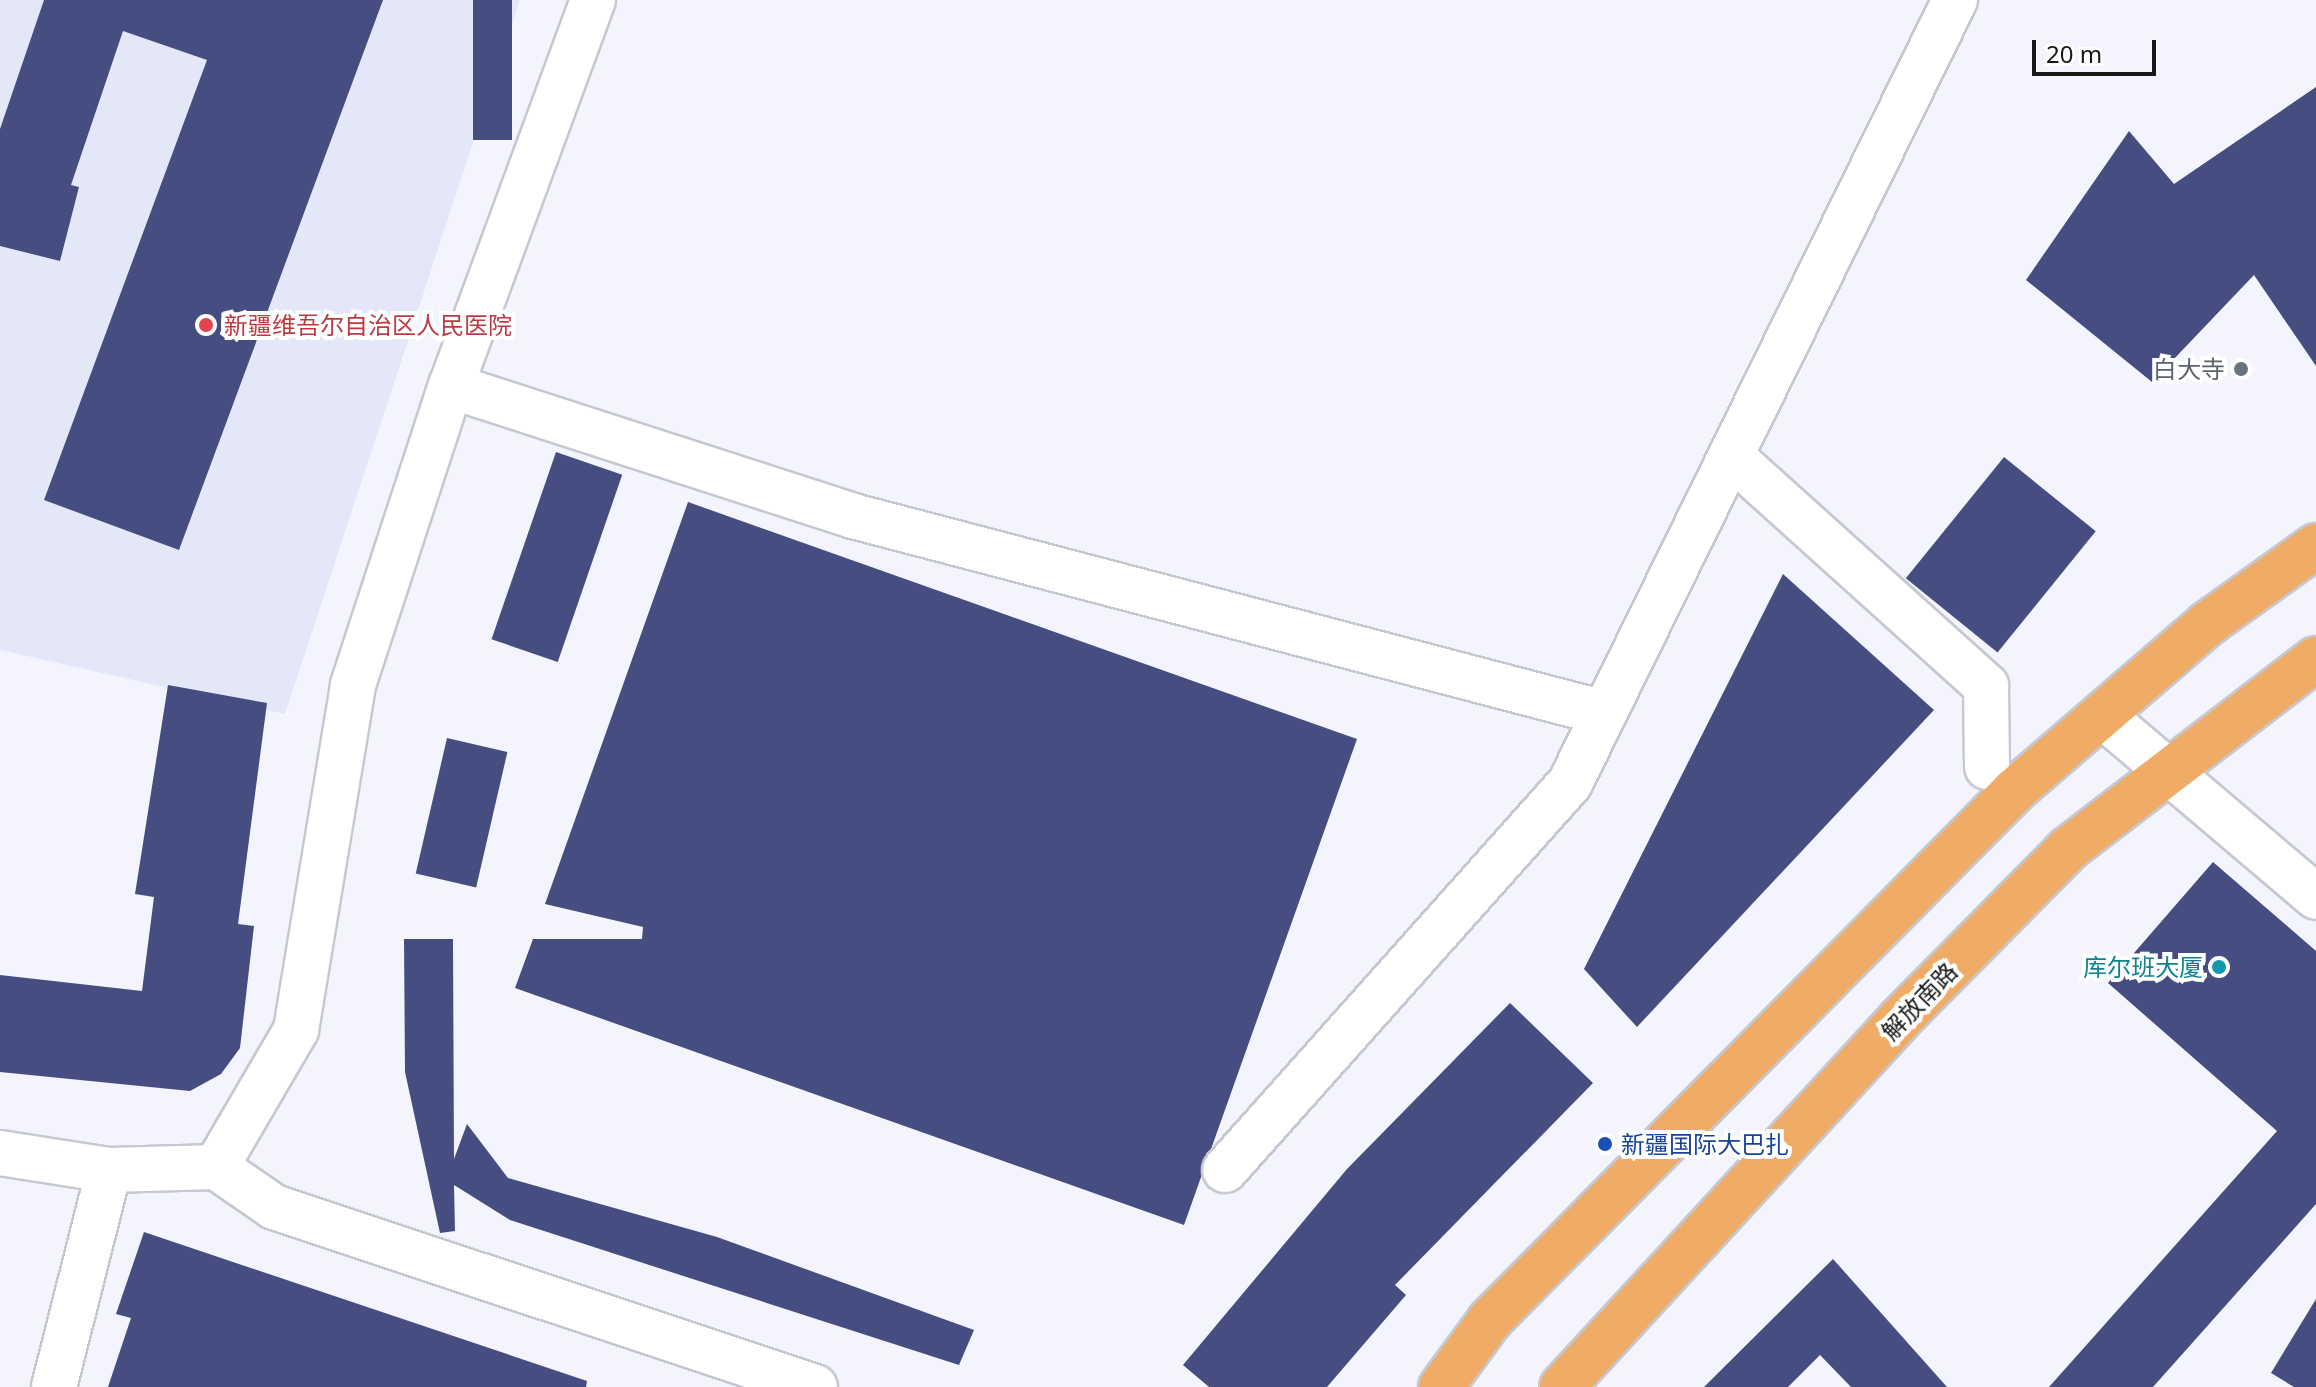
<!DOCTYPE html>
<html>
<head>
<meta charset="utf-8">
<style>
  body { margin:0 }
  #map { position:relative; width:2316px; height:1387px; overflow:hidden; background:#f3f4fd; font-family:"Noto Sans","Noto Sans SC",sans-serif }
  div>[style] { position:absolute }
  .built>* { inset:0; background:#e4e7f7 }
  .building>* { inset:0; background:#464e81; transform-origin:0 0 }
  .roads { filter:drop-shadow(2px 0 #c6c8d0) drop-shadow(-2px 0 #c6c8d0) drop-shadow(0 2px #c6c8d0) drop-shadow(0 -2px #c6c8d0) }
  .minor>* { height:44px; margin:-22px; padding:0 22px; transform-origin:22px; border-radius:22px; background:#fff }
  .major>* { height:44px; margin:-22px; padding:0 22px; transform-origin:22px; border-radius:22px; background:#f0ac67 }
  .dots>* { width:22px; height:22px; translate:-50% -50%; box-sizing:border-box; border:4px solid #fff; border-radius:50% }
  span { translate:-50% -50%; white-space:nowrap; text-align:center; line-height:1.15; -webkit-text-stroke:8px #fff; paint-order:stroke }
  .health-label { font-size:24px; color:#be3a42 }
  .left { translate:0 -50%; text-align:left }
  .worship-label { font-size:24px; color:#5b616d }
  .right { translate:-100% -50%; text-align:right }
  .culture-label { font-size:24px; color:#0d838f }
  .street-label { font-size:24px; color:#17181a }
  .transit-label { font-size:24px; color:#164399 }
  .scale { position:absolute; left:2032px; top:40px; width:124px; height:36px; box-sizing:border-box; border:4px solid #17181a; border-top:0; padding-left:10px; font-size:24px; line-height:28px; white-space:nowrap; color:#17181a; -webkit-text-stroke:6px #fff; paint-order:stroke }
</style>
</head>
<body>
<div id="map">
  <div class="built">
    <div style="clip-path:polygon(0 0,520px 0,285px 714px,0 650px)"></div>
  </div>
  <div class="building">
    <div style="clip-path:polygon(44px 0,383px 0,179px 550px,44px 500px,207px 60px,123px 31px,71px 185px,79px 187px,60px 261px,0 246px,0 129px)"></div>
    <div style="left:473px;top:0;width:39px;height:140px"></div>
    <div style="clip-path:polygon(2316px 87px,2316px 366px,2254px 275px,2152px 382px,2026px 280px,2129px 131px,2174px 184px)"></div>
    <div style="left:556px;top:452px;width:70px;height:198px;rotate:19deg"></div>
    <div style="left:2004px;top:457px;width:118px;height:156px;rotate:39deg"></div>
    <div style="clip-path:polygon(688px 502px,1357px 739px,1184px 1225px,515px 988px,533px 939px,642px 939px,643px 927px,545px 904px)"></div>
    <div style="clip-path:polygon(1783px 574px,1934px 710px,1637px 1027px,1584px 969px)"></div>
    <div style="clip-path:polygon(168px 685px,267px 703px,238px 924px,254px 926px,240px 1048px,221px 1074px,190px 1091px,0 1072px,0 975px,142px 991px,154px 897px,135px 894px)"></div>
    <div style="left:447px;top:738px;width:62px;height:139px;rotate:13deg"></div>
    <div style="clip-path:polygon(2213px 862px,2316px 951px,2316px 1204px,2153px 1387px,2049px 1387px,2277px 1131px,2108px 983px)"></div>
    <div style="clip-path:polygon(404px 939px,453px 939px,454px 1159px,467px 1124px,508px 1178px,717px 1237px,974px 1330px,959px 1365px,510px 1220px,454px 1185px,455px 1231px,440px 1233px,405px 1072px)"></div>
    <div style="clip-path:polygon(1510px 1003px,1593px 1083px,1395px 1285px,1406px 1295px,1327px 1387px,1209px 1387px,1183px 1365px,1347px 1169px)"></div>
    <div style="clip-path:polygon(144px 1232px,587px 1381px,586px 1387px,108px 1387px,131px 1318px,116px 1314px)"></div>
    <div style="clip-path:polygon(1833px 1259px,1947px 1387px,1851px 1387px,1820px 1355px,1788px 1387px,1704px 1387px)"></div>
    <div style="clip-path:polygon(2316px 1299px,2316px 1387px,2294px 1387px,2271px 1373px)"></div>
  </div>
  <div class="roads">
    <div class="minor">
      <div style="left:451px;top:386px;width:422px;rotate:17.9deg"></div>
      <div style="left:853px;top:516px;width:776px;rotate:14.7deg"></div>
      <div style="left:1732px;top:457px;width:342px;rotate:42deg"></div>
      <div style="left:1986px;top:686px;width:81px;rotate:89.3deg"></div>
      <div style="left:2104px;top:717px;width:278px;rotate:40.3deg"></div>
      <div style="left:0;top:1153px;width:110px;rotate:8.9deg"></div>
      <div style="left:109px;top:1170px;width:107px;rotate:-1.6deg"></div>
      <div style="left:216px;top:1167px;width:70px;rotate:34.6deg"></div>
      <div style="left:274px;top:1207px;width:570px;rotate:18.4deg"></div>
      <div style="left:216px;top:1167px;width:159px;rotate:-59.7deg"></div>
      <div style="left:296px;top:1030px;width:350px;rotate:-80.6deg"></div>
      <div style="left:353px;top:685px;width:315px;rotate:-71.9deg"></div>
      <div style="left:451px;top:386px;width:411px;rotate:-69.8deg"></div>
      <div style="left:1225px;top:1170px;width:518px;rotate:-48.28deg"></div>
      <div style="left:1570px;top:783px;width:873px;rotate:-63.82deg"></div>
      <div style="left:54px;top:1387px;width:224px;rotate:-75.8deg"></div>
    </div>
    <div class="major">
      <div style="left:1441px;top:1387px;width:83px;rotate:-53.8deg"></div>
      <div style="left:1490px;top:1320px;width:746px;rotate:-45.27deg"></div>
      <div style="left:2015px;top:790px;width:254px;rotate:-40.8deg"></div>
      <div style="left:2207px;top:624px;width:134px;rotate:-35.6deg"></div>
      <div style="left:1562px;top:1387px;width:500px;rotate:-47.4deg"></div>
      <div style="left:1900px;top:1019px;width:239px;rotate:-45.3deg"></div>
      <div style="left:2068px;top:849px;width:312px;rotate:-37.5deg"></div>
    </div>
  </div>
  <div class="dots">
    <div style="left:206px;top:325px;background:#e0444e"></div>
    <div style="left:2241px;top:369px;background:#6b7280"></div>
    <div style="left:2219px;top:967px;background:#0f9aa8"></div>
    <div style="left:1605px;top:1144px;background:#1a4fb4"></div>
  </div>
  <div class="health-label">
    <span class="left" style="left:224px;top:325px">新疆维吾尔自治区人民医院</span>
  </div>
  <div class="worship-label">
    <span class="right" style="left:2225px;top:369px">白大寺</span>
  </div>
  <div class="culture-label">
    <span class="right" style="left:2203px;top:967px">库尔班大厦</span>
  </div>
  <div class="street-label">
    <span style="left:1919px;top:1001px;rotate:-46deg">解放南路</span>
  </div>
  <div class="transit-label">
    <span class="left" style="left:1621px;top:1144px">新疆国际大巴扎</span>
  </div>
  <div class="scale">20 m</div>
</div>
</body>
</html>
